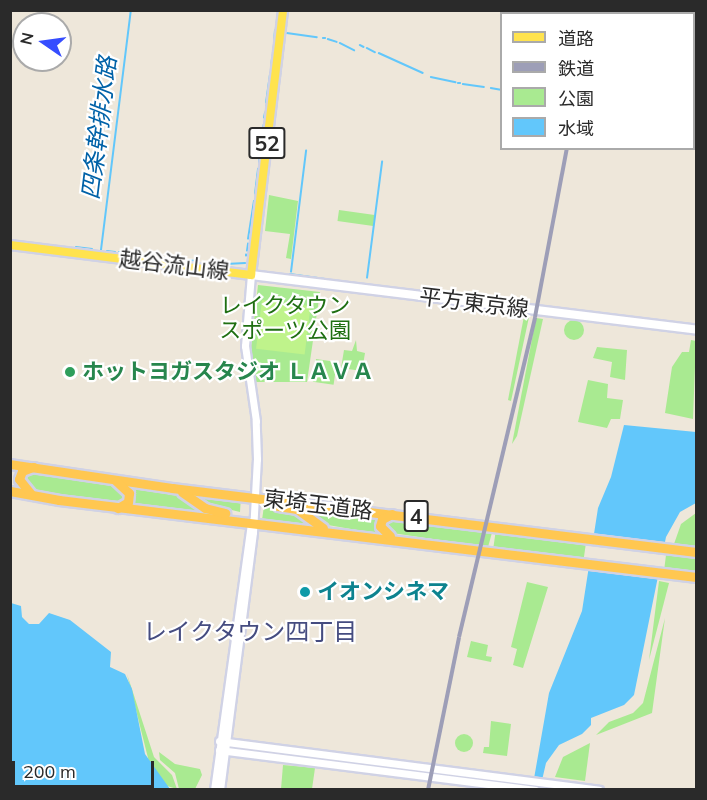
<!DOCTYPE html>
<html>
<head>
<meta charset="utf-8">
<style>
  body { margin:0 }
  #map { position:relative; width:707px; height:800px; overflow:hidden; background:#eee7da; font-family:Mulish,"Noto Sans JP",sans-serif }
  div>[style] { position:absolute }
  .green>* { inset:0; background:#a9ea91; transform-origin:0 0 }
  .round { border-radius:50% }
  .pitch>* { inset:0; background:#bff38b; transform-origin:0 0 }
  .water>* { inset:0; background:#62c7fb }
  .pier>* { inset:0; background:#eee7da; transform-origin:0 0 }
  .stream>* { height:1.5px; margin:-0.75px; padding:0 0.75px; transform-origin:0.75px; border-radius:0.75px; background:#62c7fb }
  .roads { filter:drop-shadow(2px 0 #d0d2e5) drop-shadow(-2px 0 #d0d2e5) drop-shadow(0 2px #d0d2e5) drop-shadow(0 -2px #d0d2e5) }
  .tertiary>* { height:7px; margin:-3.5px; padding:0 3.5px; transform-origin:3.5px; border-radius:3.5px; background:#fff }
  .secondary>* { height:8px; margin:-4px; padding:0 4px; transform-origin:4px; border-radius:4px; background:#fff }
  .primary>* { height:8px; margin:-4px; padding:0 4px; transform-origin:4px; border-radius:4px; background:#ffe34e }
  .trunk>* { height:9px; margin:-4.5px; padding:0 4.5px; transform-origin:4.5px; border-radius:4.5px; background:#ffc751 }
  .rail>* { height:4px; margin-top:-2px; transform-origin:0; background:repeating-linear-gradient(90deg,#fff 0 4.5px,#9d9eb7 0 9px); box-sizing:border-box; border-block:2px solid #9d9eb7 }
  .dots>* { width:16px; height:16px; translate:-50% -50%; box-sizing:border-box; border:3px solid #fff; border-radius:50% }
  span { translate:-50% -50%; white-space:nowrap; text-align:center; line-height:1.15; -webkit-text-stroke:4.5px #fff; paint-order:stroke }
  .shield-label span { padding:2px 4px; background:#fff; border:2px solid; border-radius:4px; -webkit-text-stroke-width:0 }
  .shield-label { font-size:21px; color:#2a2a2a; font-weight:700 }
  .street-label { font-size:22px; color:#2a2a2a }
  .park-label { font-size:22px; color:#1f6f12 }
  .leisure-label { font-size:22px; color:#27864d; font-weight:700 }
  .left { translate:0 -50%; text-align:left }
  .culture-label { font-size:22px; color:#0d838f; font-weight:700 }
  .water-label { font-size:24px; color:#0062a8; font-style:italic }
  .neighbourhood-label { font-size:24px; color:#454c80 }
  .frame { position:absolute; inset:0; border:12px solid #2a2a2a; pointer-events:none }
  .legend { position:absolute; left:500px; top:12px; width:195px; height:138px; box-sizing:border-box; background:#fff; border:2px solid #aaa; margin:0; padding:8px 10px; list-style:none; font-size:18px; color:#2a2a2a }
  .legend li { display:flex; align-items:center; gap:12px; height:30px }
  .legend b { width:30px; border:2px solid #aaa }
  .north { position:absolute; left:12px; top:12px; width:60px; height:60px; box-sizing:border-box; background:#fff; border:2px solid #aaa; border-radius:50%; rotate:283deg; font-size:16px; font-weight:700; line-height:24px; text-align:center; color:#2a2a2a }
  .north::after { content:''; display:block; margin:auto; width:21px; height:27px; background:#364dff; clip-path:polygon(50% 0,100% 100%,50% 72%,0 100%) }
  .scale { position:absolute; left:12px; top:761px; width:142px; height:27px; box-sizing:border-box; border:3px solid #2a2a2a; border-top:0; padding-left:8px; font-size:18px; line-height:21px; white-space:nowrap; color:#2a2a2a; -webkit-text-stroke:4px #fff; paint-order:stroke }
</style>
</head>
<body>
<div id="map">
  <div class="green">
    <div style="clip-path:polygon(269px 195px,298px 201px,291px 259px,286px 258px,290px 234px,265px 231px)"></div>
    <div style="left:339px;top:210px;width:36px;height:11px;rotate:8deg"></div>
    <div style="clip-path:polygon(258px 285px,320px 292px,307px 382px,255px 382px,251px 348px)"></div>
    <div style="clip-path:polygon(524px 316px,529px 317px,511px 401px,508px 400px)"></div>
    <div style="clip-path:polygon(536px 318px,543px 319px,517px 436px,512px 444px)"></div>
    <div class="round" style="left:564px;top:320px;width:20px;height:20px"></div>
    <div style="clip-path:polygon(356px 340px,357px 351px,365px 353px,362px 371px,341px 368px,344px 350px,352px 351px)"></div>
    <div style="clip-path:polygon(691px 340px,696px 341px,693px 419px,665px 413px,672px 367px,682px 352px,689px 352px)"></div>
    <div style="clip-path:polygon(597px 347px,627px 350px,625px 380px,610px 377px,612px 362px,593px 358px)"></div>
    <div style="left:316px;top:359px;width:21px;height:23px;rotate:8deg"></div>
    <div style="clip-path:polygon(588px 380px,608px 384px,607px 398px,623px 400px,620px 419px,611px 419px,607px 428px,578px 422px)"></div>
    <div style="clip-path:polygon(34px 470px,118px 484px,124px 487px,126px 499px,115px 505px,32px 491px,22px 477px)"></div>
    <div style="clip-path:polygon(129px 484px,184px 494px,216px 514px,231px 516px,128px 506px,133px 492px)"></div>
    <div style="clip-path:polygon(193px 492px,241px 497px,240px 512px,203px 503px)"></div>
    <div style="clip-path:polygon(272px 501px,379px 517px,376px 525px,380px 534px,322px 524px)"></div>
    <div style="clip-path:polygon(264px 506px,289px 509px,312px 525px,262px 520px)"></div>
    <div style="clip-path:polygon(696px 513px,696px 547px,674px 544px,681px 524px)"></div>
    <div style="clip-path:polygon(386px 517px,493px 529px,488px 547px,392px 533px,385px 531px)"></div>
    <div style="left:496px;top:529px;width:91px;height:20px;rotate:8deg"></div>
    <div style="clip-path:polygon(664px 551px,696px 556px,696px 574px,661px 570px)"></div>
    <div style="clip-path:polygon(659px 581px,669px 583px,649px 660px)"></div>
    <div style="clip-path:polygon(527px 582px,548px 587px,523px 668px,513px 665px,517px 649px,511px 647px)"></div>
    <div style="clip-path:polygon(665px 618px,652px 713px,596px 735px,609px 722px,633px 713px,643px 703px)"></div>
    <div style="clip-path:polygon(471px 641px,488px 645px,486px 656px,492px 657px,491px 662px,467px 657px)"></div>
    <div style="clip-path:polygon(127px 674px,154px 757px,172px 775px,177px 789px,167px 786px,149px 762px)"></div>
    <div style="clip-path:polygon(491px 721px,511px 724px,507px 756px,483px 753px,484px 747px,489px 747px)"></div>
    <div class="round" style="left:455px;top:734px;width:18px;height:18px"></div>
    <div style="clip-path:polygon(590px 743px,585px 781px,555px 777px,563px 757px)"></div>
    <div style="clip-path:polygon(159px 752px,175px 764px,200px 769px,202px 775px,195px 789px,179px 789px,175px 773px,160px 760px)"></div>
    <div style="clip-path:polygon(283px 765px,315px 768px,312px 789px,281px 789px)"></div>
  </div>
  <div class="pitch">
    <div style="left:262px;top:300px;width:49px;height:49px;rotate:7deg"></div>
  </div>
  <div class="water">
    <div style="clip-path:polygon(624px 425px,696px 432px,696px 503px,680px 512px,666px 537px,634px 695px,624px 705px,591px 718px,591px 725px,582px 734px,559px 745px,546px 763px,540px 789px,532px 790px,549px 693px,582px 611px,598px 508px,611px 477px)"></div>
    <div style="clip-path:polygon(11px 603px,21px 606px,22px 617px,29px 624px,39px 624px,49px 613px,70px 620px,111px 652px,110px 667px,125px 674px,132px 689px,145px 754px,170px 789px,11px 789px)"></div>
  </div>
  <div class="pier">
    <div style="left:592px;top:534px;width:76px;height:34px;rotate:7deg"></div>
  </div>
  <div class="stream">
    <div style="left:596px;top:10px;width:7px;rotate:34deg"></div>
    <div style="left:287px;top:33px;width:30px;rotate:8deg"></div>
    <div style="left:323px;top:38px;width:2px"></div>
    <div style="left:328px;top:39px;width:9px;rotate:18deg"></div>
    <div style="left:274px;top:42px;width:11px;rotate:-85deg"></div>
    <div style="left:340px;top:43px;width:16px;rotate:27deg"></div>
    <div style="left:360px;top:45px;width:4px;rotate:27deg"></div>
    <div style="left:367px;top:48px;width:9px;rotate:27deg"></div>
    <div style="left:273px;top:53px;width:7px;rotate:-82deg"></div>
    <div style="left:379px;top:53px;width:48px;rotate:24.4deg"></div>
    <div style="left:271px;top:67px;width:8px;rotate:-83deg"></div>
    <div style="left:431px;top:77px;width:25px;rotate:12deg"></div>
    <div style="left:458px;top:83px;width:2px"></div>
    <div style="left:463px;top:84px;width:21px;rotate:8deg"></div>
    <div style="left:491px;top:88px;width:11px;rotate:10deg"></div>
    <div style="left:266px;top:103px;width:30px;rotate:-82deg"></div>
    <div style="left:694px;top:103px;width:4px;rotate:56deg"></div>
    <div style="left:266px;top:110px;width:4px;rotate:-90deg"></div>
    <div style="left:264px;top:118px;width:5px;rotate:-79deg"></div>
    <div style="left:259px;top:163px;width:38px;rotate:-83deg"></div>
    <div style="left:255px;top:194px;width:25px;rotate:-83deg"></div>
    <div style="left:248px;top:239px;width:38px;rotate:-81deg"></div>
    <div style="left:76px;top:247px;width:16px;rotate:7deg"></div>
    <div style="left:101px;top:250px;width:242px;rotate:-82.9deg"></div>
    <div style="left:107px;top:251px;width:8px;rotate:7deg"></div>
    <div style="left:247px;top:251px;width:7px;rotate:-82deg"></div>
    <div style="left:119px;top:252px;width:33px;rotate:7deg"></div>
    <div style="left:246px;top:256px;width:1px;rotate:-90deg"></div>
    <div style="left:156px;top:257px;width:14px;rotate:8deg"></div>
    <div style="left:180px;top:259px;width:4px;rotate:14deg"></div>
    <div style="left:189px;top:260px;width:6px;rotate:9deg"></div>
    <div style="left:210px;top:262px;width:10px;rotate:6deg"></div>
    <div style="left:226px;top:264px;width:19px;rotate:-3deg"></div>
    <div style="left:291px;top:272px;width:122px;rotate:-82.9deg"></div>
    <div style="left:290px;top:274px;width:35px;rotate:8deg"></div>
    <div style="left:367px;top:278px;width:117px;rotate:-82.6deg"></div>
    <div style="left:331px;top:280px;width:16px;rotate:11deg"></div>
  </div>
  <div class="roads">
    <div class="tertiary">
      <div style="left:219px;top:741px;width:383px;rotate:7.3deg"></div>
      <div style="left:219px;top:750px;width:319px;rotate:7.2deg"></div>
      <div style="left:214px;top:790px;width:271px;rotate:-82.1deg"></div>
      <div style="left:220px;top:790px;width:260px;rotate:-82.7deg"></div>
      <div style="left:253px;top:532px;width:73px;rotate:-86.9deg"></div>
      <div style="left:257px;top:459px;width:38px;rotate:-92deg"></div>
      <div style="left:256px;top:421px;width:76px;rotate:-98.3deg"></div>
      <div style="left:245px;top:346px;width:71px;rotate:-85.2deg"></div>
    </div>
    <div class="secondary">
      <div style="left:251px;top:275px;width:448px;rotate:7deg"></div>
    </div>
    <div class="primary">
      <div style="left:10px;top:245px;width:243px;rotate:7.1deg"></div>
      <div style="left:251px;top:275px;width:267px;rotate:-83.1deg"></div>
    </div>
    <div class="trunk">
      <div style="left:10px;top:464px;width:164px;rotate:8.4deg"></div>
      <div style="left:172px;top:488px;width:528px;rotate:6.96deg"></div>
      <div style="left:116px;top:481px;width:18px;rotate:43deg"></div>
      <div style="left:129px;top:493px;width:9px;rotate:96deg"></div>
      <div style="left:128px;top:502px;width:12px;rotate:149deg"></div>
      <div style="left:10px;top:491px;width:50px;rotate:10.4deg"></div>
      <div style="left:59px;top:500px;width:642px;rotate:6.89deg"></div>
      <div style="left:182px;top:492px;width:28px;rotate:35deg"></div>
      <div style="left:205px;top:508px;width:21px;rotate:14deg"></div>
      <div style="left:31px;top:494px;width:19px;rotate:-129deg"></div>
      <div style="left:19px;top:479px;width:9px;rotate:-69deg"></div>
      <div style="left:22px;top:471px;width:12px;rotate:-20deg"></div>
      <div style="left:278px;top:506px;width:19px;rotate:9deg"></div>
      <div style="left:297px;top:509px;width:32px;rotate:36deg"></div>
      <div style="left:390px;top:536px;width:14px;rotate:-135deg"></div>
      <div style="left:380px;top:526px;width:7px;rotate:-74deg"></div>
      <div style="left:382px;top:519px;width:11px;rotate:-27deg"></div>
    </div>
  </div>
  <div class="rail">
    <div style="left:594px;top:14px;width:4px;rotate:-90deg"></div>
    <div style="left:428px;top:790px;width:156px;rotate:-78.5deg"></div>
    <div style="left:459px;top:637px;width:329px;rotate:-76.6deg"></div>
    <div style="left:535px;top:317px;width:172px;rotate:-79.3deg"></div>
  </div>
  <div class="dots">
    <div style="left:70px;top:372px;background:#2e9e5b"></div>
    <div style="left:305px;top:592px;background:#0f9aa8"></div>
  </div>
  <div class="shield-label">
    <span style="left:267px;top:143px">52</span>
    <span style="left:416px;top:516px">4</span>
  </div>
  <div class="street-label">
    <span style="left:174px;top:265px;rotate:7deg">越谷流山線</span>
    <span style="left:474px;top:303px;rotate:7deg">平方東京線</span>
    <span style="left:318px;top:505px;rotate:7deg">東埼玉道路</span>
  </div>
  <div class="park-label">
    <span style="left:285px;top:318px">レイクタウン<br>スポーツ公園</span>
  </div>
  <div class="leisure-label">
    <span class="left" style="left:82px;top:372px">ホットヨガスタジオ ＬＡＶＡ</span>
  </div>
  <div class="culture-label">
    <span class="left" style="left:317px;top:592px">イオンシネマ</span>
  </div>
  <div class="water-label">
    <span style="left:99px;top:128px;rotate:-83deg">四条幹排水路</span>
  </div>
  <div class="neighbourhood-label">
    <span style="left:250px;top:632px">レイクタウン四丁目</span>
  </div>
  <div class="frame"></div>
  <ul class="legend">
  <li><b style="height:8px;background:#ffe34e"></b>道路</li>
  <li><b style="height:8px;background:#9d9eb7"></b>鉄道</li>
  <li><b style="height:16px;background:#a9ea91"></b>公園</li>
  <li><b style="height:16px;background:#62c7fb"></b>水域</li>
  </ul>
  <div class="north">N</div>
  <div class="scale">200 m</div>
</div>
</body>
</html>
